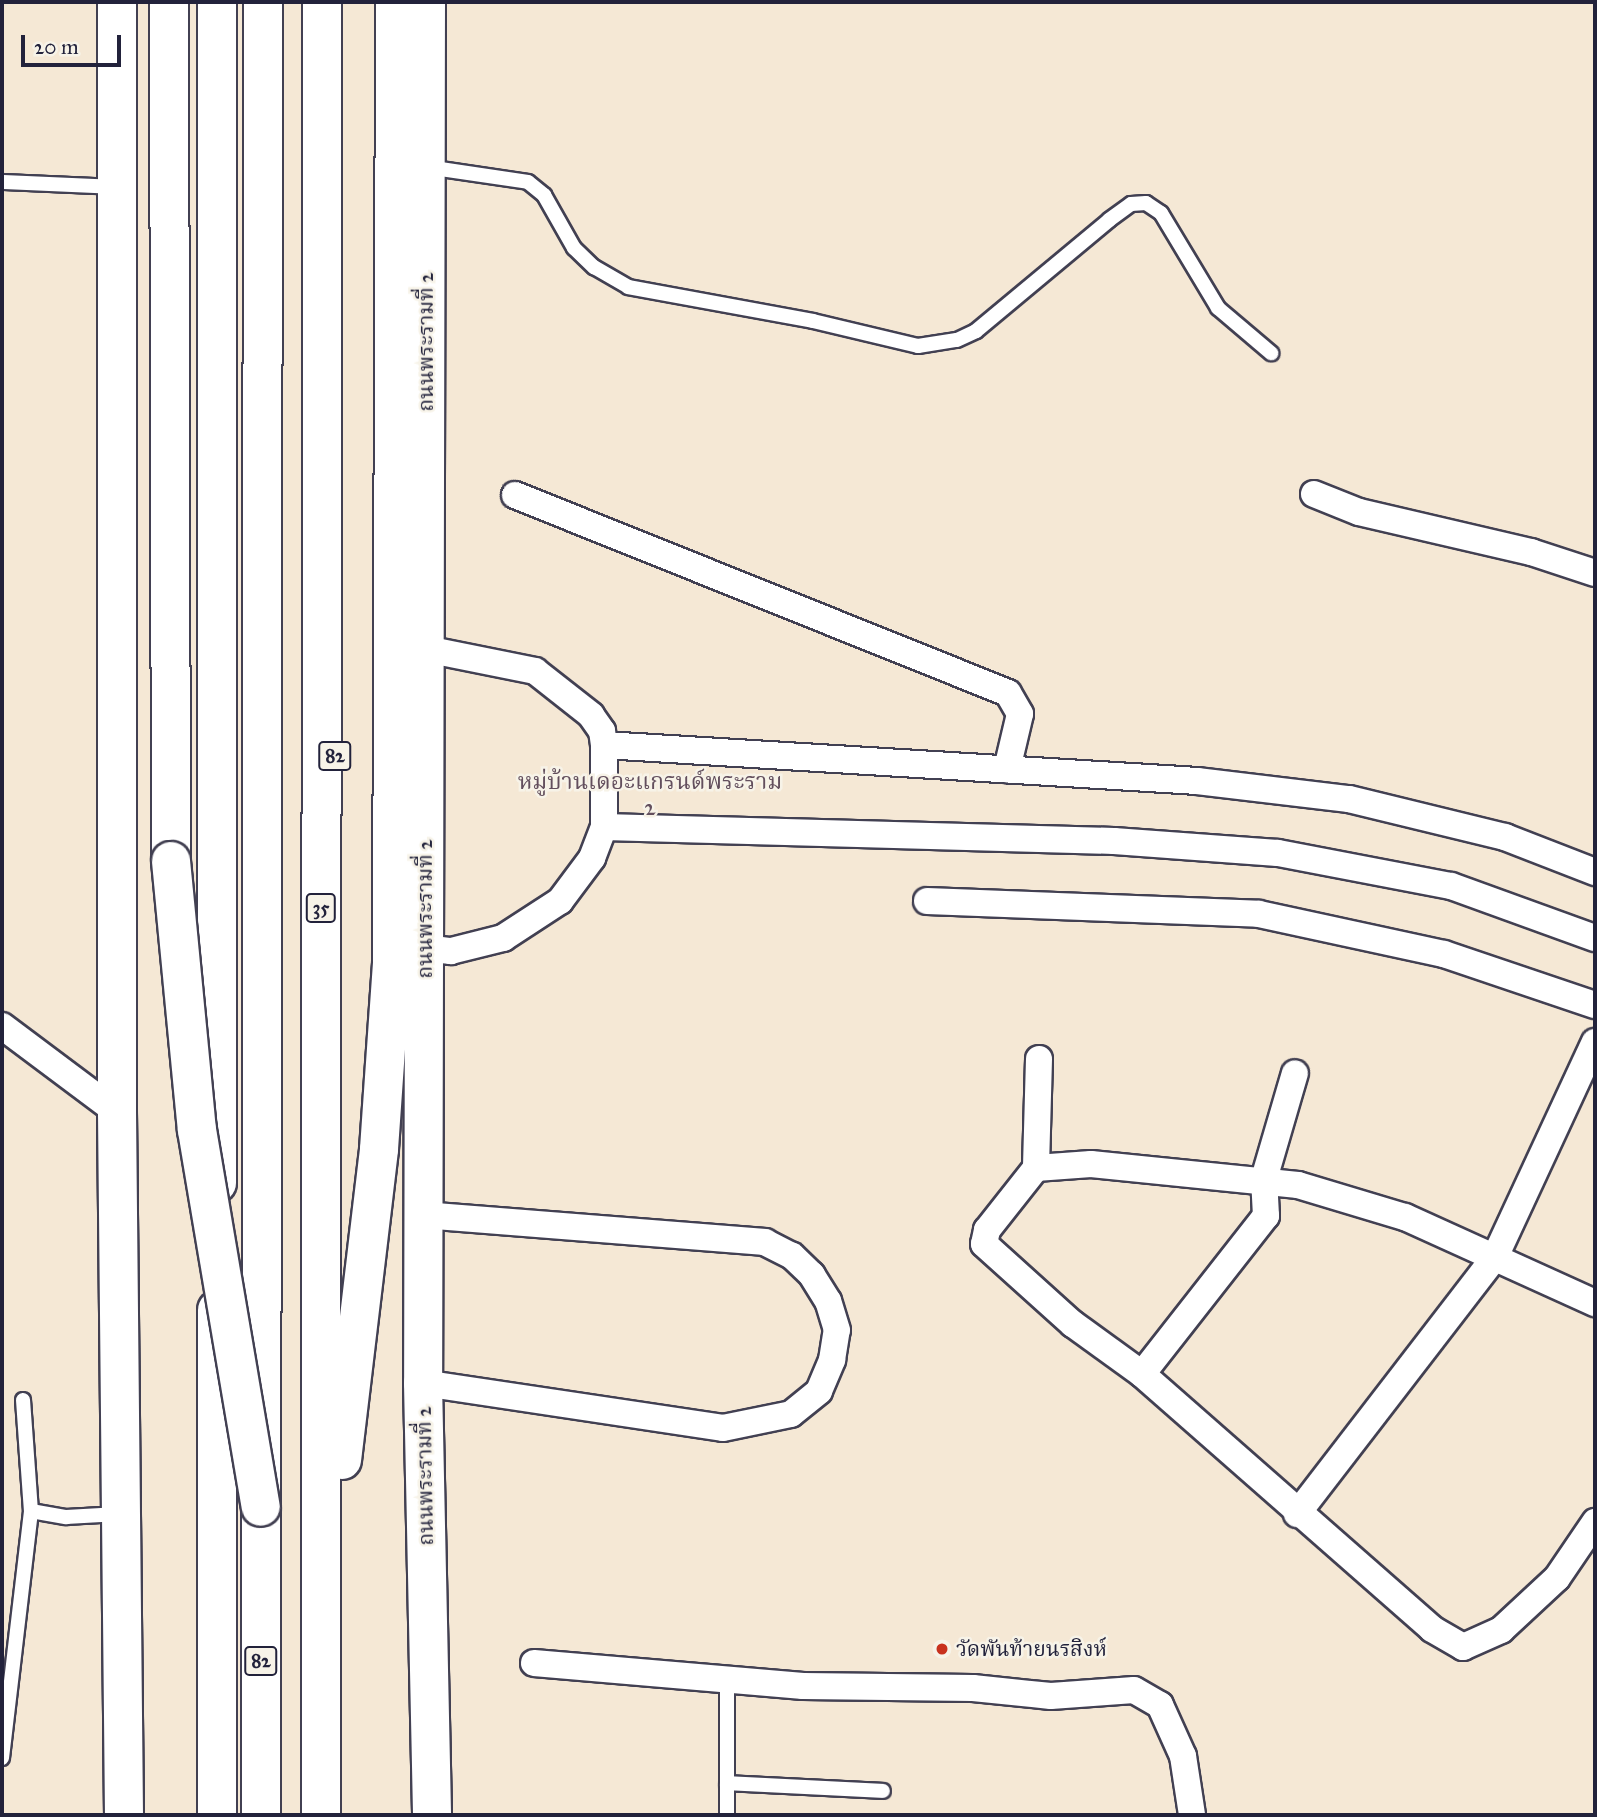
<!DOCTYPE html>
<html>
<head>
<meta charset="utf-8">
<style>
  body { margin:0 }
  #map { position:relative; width:1597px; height:1817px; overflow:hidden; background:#f5e8d5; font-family:"IM FELL Great Primer","Noto Serif Thai",serif }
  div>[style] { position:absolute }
  .roads { filter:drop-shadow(2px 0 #424052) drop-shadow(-2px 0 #424052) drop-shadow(0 2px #424052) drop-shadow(0 -2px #424052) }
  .lane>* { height:14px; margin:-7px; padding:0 7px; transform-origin:7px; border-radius:7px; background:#fff }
  .street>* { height:26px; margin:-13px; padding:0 13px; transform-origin:13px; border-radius:13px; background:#fff }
  .secondary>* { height:38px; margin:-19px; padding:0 19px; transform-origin:19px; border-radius:19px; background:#fff }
  .highway>* { height:38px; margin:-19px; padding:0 19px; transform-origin:19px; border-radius:19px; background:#fff }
  .bridges { filter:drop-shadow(2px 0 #424052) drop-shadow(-2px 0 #424052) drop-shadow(0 2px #424052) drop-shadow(0 -2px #424052) }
  .highway-bridge>* { height:38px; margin:-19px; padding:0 19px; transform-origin:19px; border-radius:19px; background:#fff }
  .dots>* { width:19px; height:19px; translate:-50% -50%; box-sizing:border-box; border:4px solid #f7f3e8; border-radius:50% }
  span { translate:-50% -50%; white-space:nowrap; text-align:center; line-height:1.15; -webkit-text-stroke:5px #f7f3e8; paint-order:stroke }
  .shield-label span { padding:2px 5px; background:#f7f3e8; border:2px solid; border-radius:5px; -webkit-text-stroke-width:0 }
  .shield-label { font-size:19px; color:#22223b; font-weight:700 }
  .street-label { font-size:21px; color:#22223b }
  .poi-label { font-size:21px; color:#22223b }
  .left { translate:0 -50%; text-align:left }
  .neighbourhood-label { font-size:23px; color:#634f5d }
  .frame { position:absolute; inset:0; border:4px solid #22223b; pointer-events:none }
  .scale { position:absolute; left:21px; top:35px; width:100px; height:32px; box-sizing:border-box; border:4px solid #22223b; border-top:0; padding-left:9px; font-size:21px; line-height:24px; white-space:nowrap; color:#22223b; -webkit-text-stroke:5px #f7f3e8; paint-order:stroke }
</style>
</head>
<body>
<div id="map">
  <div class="roads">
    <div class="lane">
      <div style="left:427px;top:167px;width:102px;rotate:8.4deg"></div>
      <div style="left:528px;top:182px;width:21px;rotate:39deg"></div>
      <div style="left:544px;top:195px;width:61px;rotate:60.5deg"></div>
      <div style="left:574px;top:248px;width:28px;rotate:44deg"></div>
      <div style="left:594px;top:267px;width:39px;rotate:30deg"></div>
      <div style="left:628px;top:287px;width:188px;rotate:10.4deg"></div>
      <div style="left:813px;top:321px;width:108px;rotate:13.4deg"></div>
      <div style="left:918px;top:346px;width:39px;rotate:-9deg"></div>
      <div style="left:957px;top:340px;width:21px;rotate:-25deg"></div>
      <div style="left:976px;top:331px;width:173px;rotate:-39.8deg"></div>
      <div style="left:1109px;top:220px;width:27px;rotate:-36deg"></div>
      <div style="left:1131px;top:204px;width:15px;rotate:-4deg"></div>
      <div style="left:1146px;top:203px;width:18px;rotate:34deg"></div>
      <div style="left:1161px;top:213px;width:111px;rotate:59deg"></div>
      <div style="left:1218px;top:308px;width:70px;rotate:40.3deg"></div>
      <div style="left:2px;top:182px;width:114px;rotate:2.5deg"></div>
      <div style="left:23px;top:1400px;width:111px;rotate:85.9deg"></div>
      <div style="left:2px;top:1758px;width:249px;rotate:-83.3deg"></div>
      <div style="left:31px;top:1511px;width:36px;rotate:10deg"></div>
      <div style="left:66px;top:1517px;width:53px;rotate:-3.2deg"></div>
      <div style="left:727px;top:1783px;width:156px;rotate:2.9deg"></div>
      <div style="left:727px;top:1815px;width:135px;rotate:-90deg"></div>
    </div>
    <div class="street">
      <div style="left:1314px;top:494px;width:48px;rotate:21.8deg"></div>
      <div style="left:1359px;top:512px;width:177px;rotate:13.1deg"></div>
      <div style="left:1531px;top:552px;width:67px;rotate:18.2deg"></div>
      <div style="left:515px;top:495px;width:531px;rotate:21.88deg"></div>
      <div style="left:1008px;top:693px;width:24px;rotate:60deg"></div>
      <div style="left:1020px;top:714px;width:57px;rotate:103.3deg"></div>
      <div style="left:604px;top:745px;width:594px;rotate:3.47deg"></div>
      <div style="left:1197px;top:781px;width:153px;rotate:6.8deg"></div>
      <div style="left:1349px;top:799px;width:161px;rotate:13.7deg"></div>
      <div style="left:1505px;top:837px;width:97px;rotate:21.3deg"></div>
      <div style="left:604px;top:827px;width:510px;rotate:1.57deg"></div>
      <div style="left:1114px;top:841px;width:164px;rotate:4.2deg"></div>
      <div style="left:1278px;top:853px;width:176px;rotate:10.8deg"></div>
      <div style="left:1451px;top:886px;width:153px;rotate:19.9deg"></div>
      <div style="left:927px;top:901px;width:332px;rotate:2.2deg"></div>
      <div style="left:1259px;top:914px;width:189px;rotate:12.2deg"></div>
      <div style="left:1444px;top:954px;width:159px;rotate:18.7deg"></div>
      <div style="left:425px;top:948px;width:26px;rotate:7deg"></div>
      <div style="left:451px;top:951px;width:54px;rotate:-14deg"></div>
      <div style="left:503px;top:938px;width:68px;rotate:-33deg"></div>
      <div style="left:560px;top:901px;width:54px;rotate:-53.3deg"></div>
      <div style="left:592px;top:858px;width:33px;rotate:-69deg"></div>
      <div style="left:604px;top:827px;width:82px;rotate:-90deg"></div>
      <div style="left:604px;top:745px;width:14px;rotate:-98deg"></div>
      <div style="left:602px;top:731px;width:19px;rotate:-125deg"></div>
      <div style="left:591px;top:715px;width:71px;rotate:-141.8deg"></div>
      <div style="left:535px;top:671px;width:111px;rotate:-168.6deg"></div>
      <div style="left:2px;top:1026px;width:144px;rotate:36.8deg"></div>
      <div style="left:1039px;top:1059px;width:109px;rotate:91.6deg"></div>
      <div style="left:1036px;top:1168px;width:79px;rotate:128.3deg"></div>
      <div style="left:987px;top:1230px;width:14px;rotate:102deg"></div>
      <div style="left:984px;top:1244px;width:120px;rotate:42deg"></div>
      <div style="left:1073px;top:1324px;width:85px;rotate:35.9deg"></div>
      <div style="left:1142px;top:1374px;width:386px;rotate:41.3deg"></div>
      <div style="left:1432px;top:1629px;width:36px;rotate:30deg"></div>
      <div style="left:1463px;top:1647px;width:42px;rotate:-24.1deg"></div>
      <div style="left:1501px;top:1630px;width:76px;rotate:-42.9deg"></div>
      <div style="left:1557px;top:1578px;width:68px;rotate:-55.8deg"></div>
      <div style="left:1036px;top:1168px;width:55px;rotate:-4.2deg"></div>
      <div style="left:1091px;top:1164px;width:208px;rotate:5.8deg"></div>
      <div style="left:1298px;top:1185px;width:112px;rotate:16.7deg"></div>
      <div style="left:1405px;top:1217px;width:209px;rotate:24.4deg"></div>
      <div style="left:1142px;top:1374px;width:201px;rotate:-51.9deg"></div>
      <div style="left:1266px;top:1216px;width:37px;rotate:-93deg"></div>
      <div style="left:1264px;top:1179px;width:110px;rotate:-73.7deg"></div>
      <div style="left:423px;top:1383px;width:303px;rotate:8.5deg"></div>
      <div style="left:723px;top:1428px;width:69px;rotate:-11.6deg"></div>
      <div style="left:791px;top:1414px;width:36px;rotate:-39deg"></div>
      <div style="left:819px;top:1391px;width:34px;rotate:-67deg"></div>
      <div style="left:832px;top:1360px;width:30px;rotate:-81deg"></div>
      <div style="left:837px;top:1330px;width:30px;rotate:-107deg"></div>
      <div style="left:828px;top:1301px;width:31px;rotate:-122deg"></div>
      <div style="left:812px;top:1275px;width:28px;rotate:-136deg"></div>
      <div style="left:792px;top:1256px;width:30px;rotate:-153deg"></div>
      <div style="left:765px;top:1242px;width:343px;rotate:-175.5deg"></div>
      <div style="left:1297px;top:1514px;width:324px;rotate:-52.4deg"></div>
      <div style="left:1495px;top:1257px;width:237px;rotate:-65.1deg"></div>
      <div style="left:534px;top:1663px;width:270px;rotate:4.9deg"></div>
      <div style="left:803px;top:1686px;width:170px;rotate:0.7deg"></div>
      <div style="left:973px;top:1688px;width:78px;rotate:5.9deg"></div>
      <div style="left:1051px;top:1696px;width:83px;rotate:-4.1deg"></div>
      <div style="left:1134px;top:1690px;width:30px;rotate:30deg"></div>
      <div style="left:1160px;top:1705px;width:56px;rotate:65.7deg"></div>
      <div style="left:1183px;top:1756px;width:60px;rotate:81.3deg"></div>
    </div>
    <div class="secondary">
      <div style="left:117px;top:2px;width:1110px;rotate:90deg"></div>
      <div style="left:117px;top:1112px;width:703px;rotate:89.43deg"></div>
      <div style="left:426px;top:2px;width:1381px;rotate:90.12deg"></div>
      <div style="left:423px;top:1383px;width:432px;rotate:88.8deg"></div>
    </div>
    <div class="highway">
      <div style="left:169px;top:2px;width:859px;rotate:89.87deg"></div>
      <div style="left:217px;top:1183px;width:1181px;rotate:-90deg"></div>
      <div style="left:342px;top:1460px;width:313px;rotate:-83.2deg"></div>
      <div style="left:379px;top:1149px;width:188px;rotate:-86deg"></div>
      <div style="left:392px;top:961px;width:959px;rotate:-89.82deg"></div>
      <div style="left:217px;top:1815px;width:505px;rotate:-90deg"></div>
      <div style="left:261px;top:1815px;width:1813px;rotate:-89.94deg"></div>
      <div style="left:321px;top:1815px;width:1813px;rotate:-89.97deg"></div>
    </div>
  </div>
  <div class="bridges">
    <div class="highway-bridge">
      <div style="left:171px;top:861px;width:270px;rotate:84.5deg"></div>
      <div style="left:197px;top:1130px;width:382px;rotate:80.4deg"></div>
    </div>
  </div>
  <div class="dots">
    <div style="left:942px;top:1649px;background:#c8321e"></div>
  </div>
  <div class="shield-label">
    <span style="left:335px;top:756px">82</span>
    <span style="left:321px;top:908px">35</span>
    <span style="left:261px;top:1661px">82</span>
  </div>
  <div class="street-label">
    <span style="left:426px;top:342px;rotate:-90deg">ถนนพระรามที่ 2</span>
    <span style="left:425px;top:909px;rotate:-90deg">ถนนพระรามที่ 2</span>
    <span style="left:425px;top:1476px;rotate:-91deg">ถนนพระรามที่ 2</span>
  </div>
  <div class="poi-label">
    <span class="left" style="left:956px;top:1649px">วัดพันท้ายนรสิงห์</span>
  </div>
  <div class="neighbourhood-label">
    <span style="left:650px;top:794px">หมู่บ้านเดอะแกรนด์พระราม<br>2</span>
  </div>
  <div class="frame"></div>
  <div class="scale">20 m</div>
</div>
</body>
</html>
